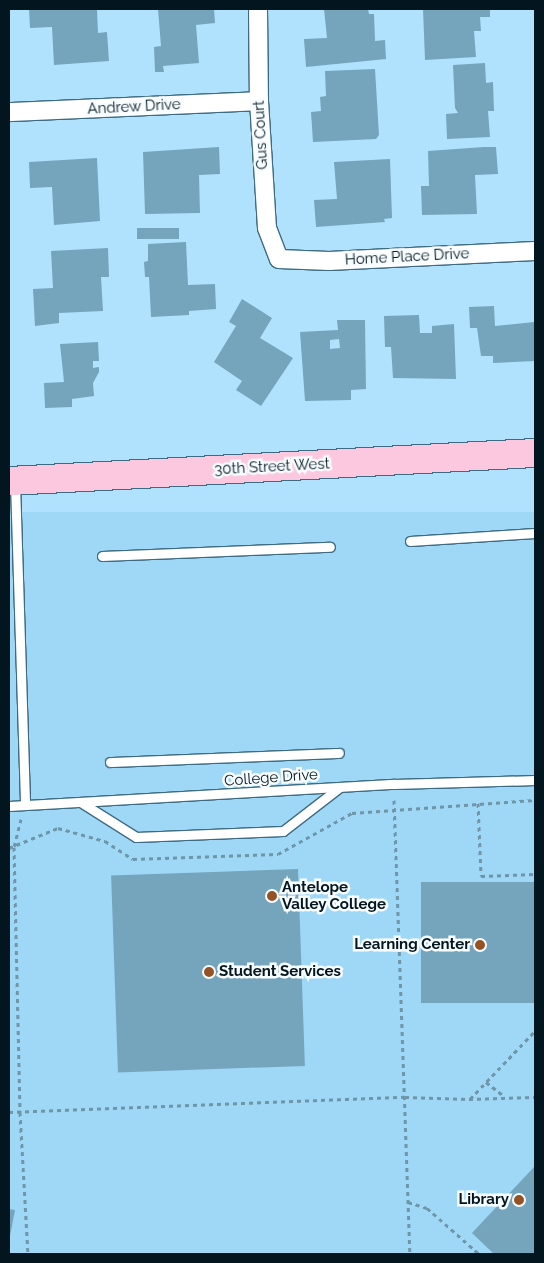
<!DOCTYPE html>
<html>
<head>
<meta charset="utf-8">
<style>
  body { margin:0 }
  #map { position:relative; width:544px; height:1263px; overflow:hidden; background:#b1e2fd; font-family:Raleway,sans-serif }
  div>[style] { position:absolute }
  .built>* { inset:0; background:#9fd7f6; transform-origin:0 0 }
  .building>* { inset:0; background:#75a4bd; transform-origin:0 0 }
  .path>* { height:3px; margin-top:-1.5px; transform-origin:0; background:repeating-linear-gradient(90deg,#6f95a9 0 4px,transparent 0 8px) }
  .roads { filter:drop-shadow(1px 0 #3d6b82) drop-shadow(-1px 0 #3d6b82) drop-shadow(0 1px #3d6b82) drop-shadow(0 -1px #3d6b82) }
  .service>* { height:9px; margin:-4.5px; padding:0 4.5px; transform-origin:4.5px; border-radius:4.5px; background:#fff }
  .minor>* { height:18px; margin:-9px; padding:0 9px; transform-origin:9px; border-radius:9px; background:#fff }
  .primary>* { height:28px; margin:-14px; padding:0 14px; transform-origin:14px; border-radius:14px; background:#fbc8df }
  .dots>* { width:14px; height:14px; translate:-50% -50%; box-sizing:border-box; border:2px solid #f7fcff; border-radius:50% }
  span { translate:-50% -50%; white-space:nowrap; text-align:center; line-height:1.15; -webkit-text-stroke:5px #f7fcff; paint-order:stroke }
  .street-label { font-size:15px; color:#03151e }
  .poi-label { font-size:15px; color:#03151e; font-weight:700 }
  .left { translate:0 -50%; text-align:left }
  .right { translate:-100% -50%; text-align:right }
  .frame { position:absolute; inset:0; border:10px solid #03151e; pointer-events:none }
</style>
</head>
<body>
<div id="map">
  <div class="built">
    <div style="left:535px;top:512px;width:742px;height:527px;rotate:90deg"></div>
  </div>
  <div class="building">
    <div style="clip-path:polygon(29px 9px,97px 9px,98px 33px,107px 32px,109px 61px,54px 65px,52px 27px,30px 28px)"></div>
    <div style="clip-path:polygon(158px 9px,214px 9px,215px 23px,196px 25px,199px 63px,163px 66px,164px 72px,155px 72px,154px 47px,161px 46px)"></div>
    <div style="clip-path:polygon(324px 9px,368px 9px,369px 14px,374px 14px,375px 41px,385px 40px,386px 59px,306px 67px,304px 39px,327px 38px)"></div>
    <div style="clip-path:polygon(423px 9px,490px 9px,490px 17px,480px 17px,481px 31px,474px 31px,476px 57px,425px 60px)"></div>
    <div style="clip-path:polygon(485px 63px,486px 83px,493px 82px,494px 111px,488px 111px,490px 137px,447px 139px,446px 114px,458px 113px,455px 108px,453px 65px)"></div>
    <div style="clip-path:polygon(375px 69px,379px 135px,376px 139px,313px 142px,311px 112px,321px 111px,320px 97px,326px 96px,325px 71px)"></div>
    <div style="clip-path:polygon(219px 147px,220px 174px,199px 175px,200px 213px,145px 214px,143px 152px)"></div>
    <div style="clip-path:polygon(484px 147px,496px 147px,498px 174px,475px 175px,477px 214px,422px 215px,421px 186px,429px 186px,428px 151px)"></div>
    <div style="clip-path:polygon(97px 158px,100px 221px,54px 225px,52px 187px,30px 188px,29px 162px)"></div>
    <div style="clip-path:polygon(390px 159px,392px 218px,384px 219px,385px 222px,316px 227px,314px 200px,337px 199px,334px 162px)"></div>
    <div style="left:179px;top:228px;width:11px;height:42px;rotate:90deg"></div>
    <div style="clip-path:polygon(186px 242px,188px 285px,215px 284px,216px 309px,189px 311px,189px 315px,151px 317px,149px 277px,145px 277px,144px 262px,148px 261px,148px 244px)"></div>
    <div style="clip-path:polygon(108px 248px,109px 277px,101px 277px,103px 311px,59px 313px,59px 323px,35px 326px,33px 289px,53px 288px,51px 251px)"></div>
    <div style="clip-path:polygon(242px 299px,272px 318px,260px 338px,293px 358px,261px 406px,236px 390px,242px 381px,214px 362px,236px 326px,229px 322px)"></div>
    <div style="clip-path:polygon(494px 306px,495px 326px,534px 322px,535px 361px,493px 363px,493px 356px,481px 356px,477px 328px,470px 328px,469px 307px)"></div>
    <div style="clip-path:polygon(419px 315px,420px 333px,432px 333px,432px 326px,454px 324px,456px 379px,393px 378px,391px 347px,385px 347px,384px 316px)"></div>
    <div style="clip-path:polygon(evenodd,337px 320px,365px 320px,366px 389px,351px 390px,351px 400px,305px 401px,300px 332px,338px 330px,337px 320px,339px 339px,340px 348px,330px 349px,330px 340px,339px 339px)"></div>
    <div style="clip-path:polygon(98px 342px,99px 361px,93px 361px,93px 368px,99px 367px,99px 372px,93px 383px,94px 396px,72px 399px,72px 407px,45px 408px,44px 383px,64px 382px,60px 344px)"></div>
    <div style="left:298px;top:869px;width:197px;height:187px;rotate:88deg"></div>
    <div style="left:535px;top:882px;width:121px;height:114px;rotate:90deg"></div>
    <div style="clip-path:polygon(535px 1166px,535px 1254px,494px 1254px,472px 1233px)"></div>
    <div style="clip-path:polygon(9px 1209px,15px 1210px,10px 1236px,9px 1236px)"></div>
  </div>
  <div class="path">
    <div style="left:394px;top:800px;width:454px;rotate:88deg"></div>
    <div style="left:478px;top:803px;width:73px;rotate:87.6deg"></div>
    <div style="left:481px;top:876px;width:54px;rotate:-2.1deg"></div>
    <div style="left:21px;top:819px;width:29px;rotate:104deg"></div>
    <div style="left:14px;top:847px;width:265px;rotate:88.7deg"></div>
    <div style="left:20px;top:1112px;width:142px;rotate:86.8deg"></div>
    <div style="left:9px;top:848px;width:53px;rotate:-22.2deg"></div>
    <div style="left:58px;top:828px;width:49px;rotate:15.5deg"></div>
    <div style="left:105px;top:841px;width:33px;rotate:33deg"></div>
    <div style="left:133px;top:859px;width:145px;rotate:-2deg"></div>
    <div style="left:278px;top:854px;width:85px;rotate:-29deg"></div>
    <div style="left:352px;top:813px;width:183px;rotate:-4.1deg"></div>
    <div style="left:486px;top:1082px;width:24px;rotate:38deg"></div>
    <div style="left:470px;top:1099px;width:94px;rotate:-46.3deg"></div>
    <div style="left:9px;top:1112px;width:396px;rotate:-2.2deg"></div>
    <div style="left:405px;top:1097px;width:64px;rotate:1.8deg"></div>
    <div style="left:469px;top:1099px;width:66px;rotate:-1.7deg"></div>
    <div style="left:408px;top:1202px;width:20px;rotate:18deg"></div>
    <div style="left:427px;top:1208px;width:69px;rotate:41.5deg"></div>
  </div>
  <div class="roads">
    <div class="service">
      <div style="left:15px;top:483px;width:322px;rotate:88.2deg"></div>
      <div style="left:410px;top:541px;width:125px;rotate:-3.7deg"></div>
      <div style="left:102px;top:556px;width:228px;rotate:-2.3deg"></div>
      <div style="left:110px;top:762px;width:229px;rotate:-2.3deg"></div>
      <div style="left:82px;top:803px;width:64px;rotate:32.2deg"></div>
      <div style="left:136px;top:837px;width:147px;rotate:-2.3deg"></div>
      <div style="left:283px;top:831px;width:72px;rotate:-37.7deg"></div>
      <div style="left:9px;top:806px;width:386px;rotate:-3.3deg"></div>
      <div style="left:394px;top:784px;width:141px;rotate:-1.6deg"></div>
    </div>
    <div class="minor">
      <div style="left:258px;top:9px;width:92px;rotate:89.4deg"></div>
      <div style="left:259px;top:101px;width:127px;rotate:86.4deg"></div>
      <div style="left:267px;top:228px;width:33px;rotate:69deg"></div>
      <div style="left:279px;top:259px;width:50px;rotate:2.3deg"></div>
      <div style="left:329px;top:261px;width:206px;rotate:-2.8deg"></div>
      <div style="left:9px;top:112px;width:250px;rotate:-2.5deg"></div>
    </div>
    <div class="primary">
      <div style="left:9px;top:481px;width:527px;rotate:-3.05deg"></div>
    </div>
  </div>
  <div class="dots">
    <div style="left:272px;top:896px;background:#965224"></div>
    <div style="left:480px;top:945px;background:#965224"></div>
    <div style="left:209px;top:972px;background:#965224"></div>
    <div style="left:519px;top:1200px;background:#965224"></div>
  </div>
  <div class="street-label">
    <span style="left:134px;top:107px;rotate:-3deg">Andrew Drive</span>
    <span style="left:261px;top:135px;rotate:-93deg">Gus Court</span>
    <span style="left:407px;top:257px;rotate:-3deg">Home Place Drive</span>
    <span style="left:272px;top:467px;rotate:-3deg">30th Street West</span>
    <span style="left:271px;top:778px;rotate:-4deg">College Drive</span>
  </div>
  <div class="poi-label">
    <span class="left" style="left:282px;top:896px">Antelope<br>Valley College</span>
    <span class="right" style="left:470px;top:945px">Learning Center</span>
    <span class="left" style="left:219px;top:972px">Student Services</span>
    <span class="right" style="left:509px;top:1200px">Library</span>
  </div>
  <div class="frame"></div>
</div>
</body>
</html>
